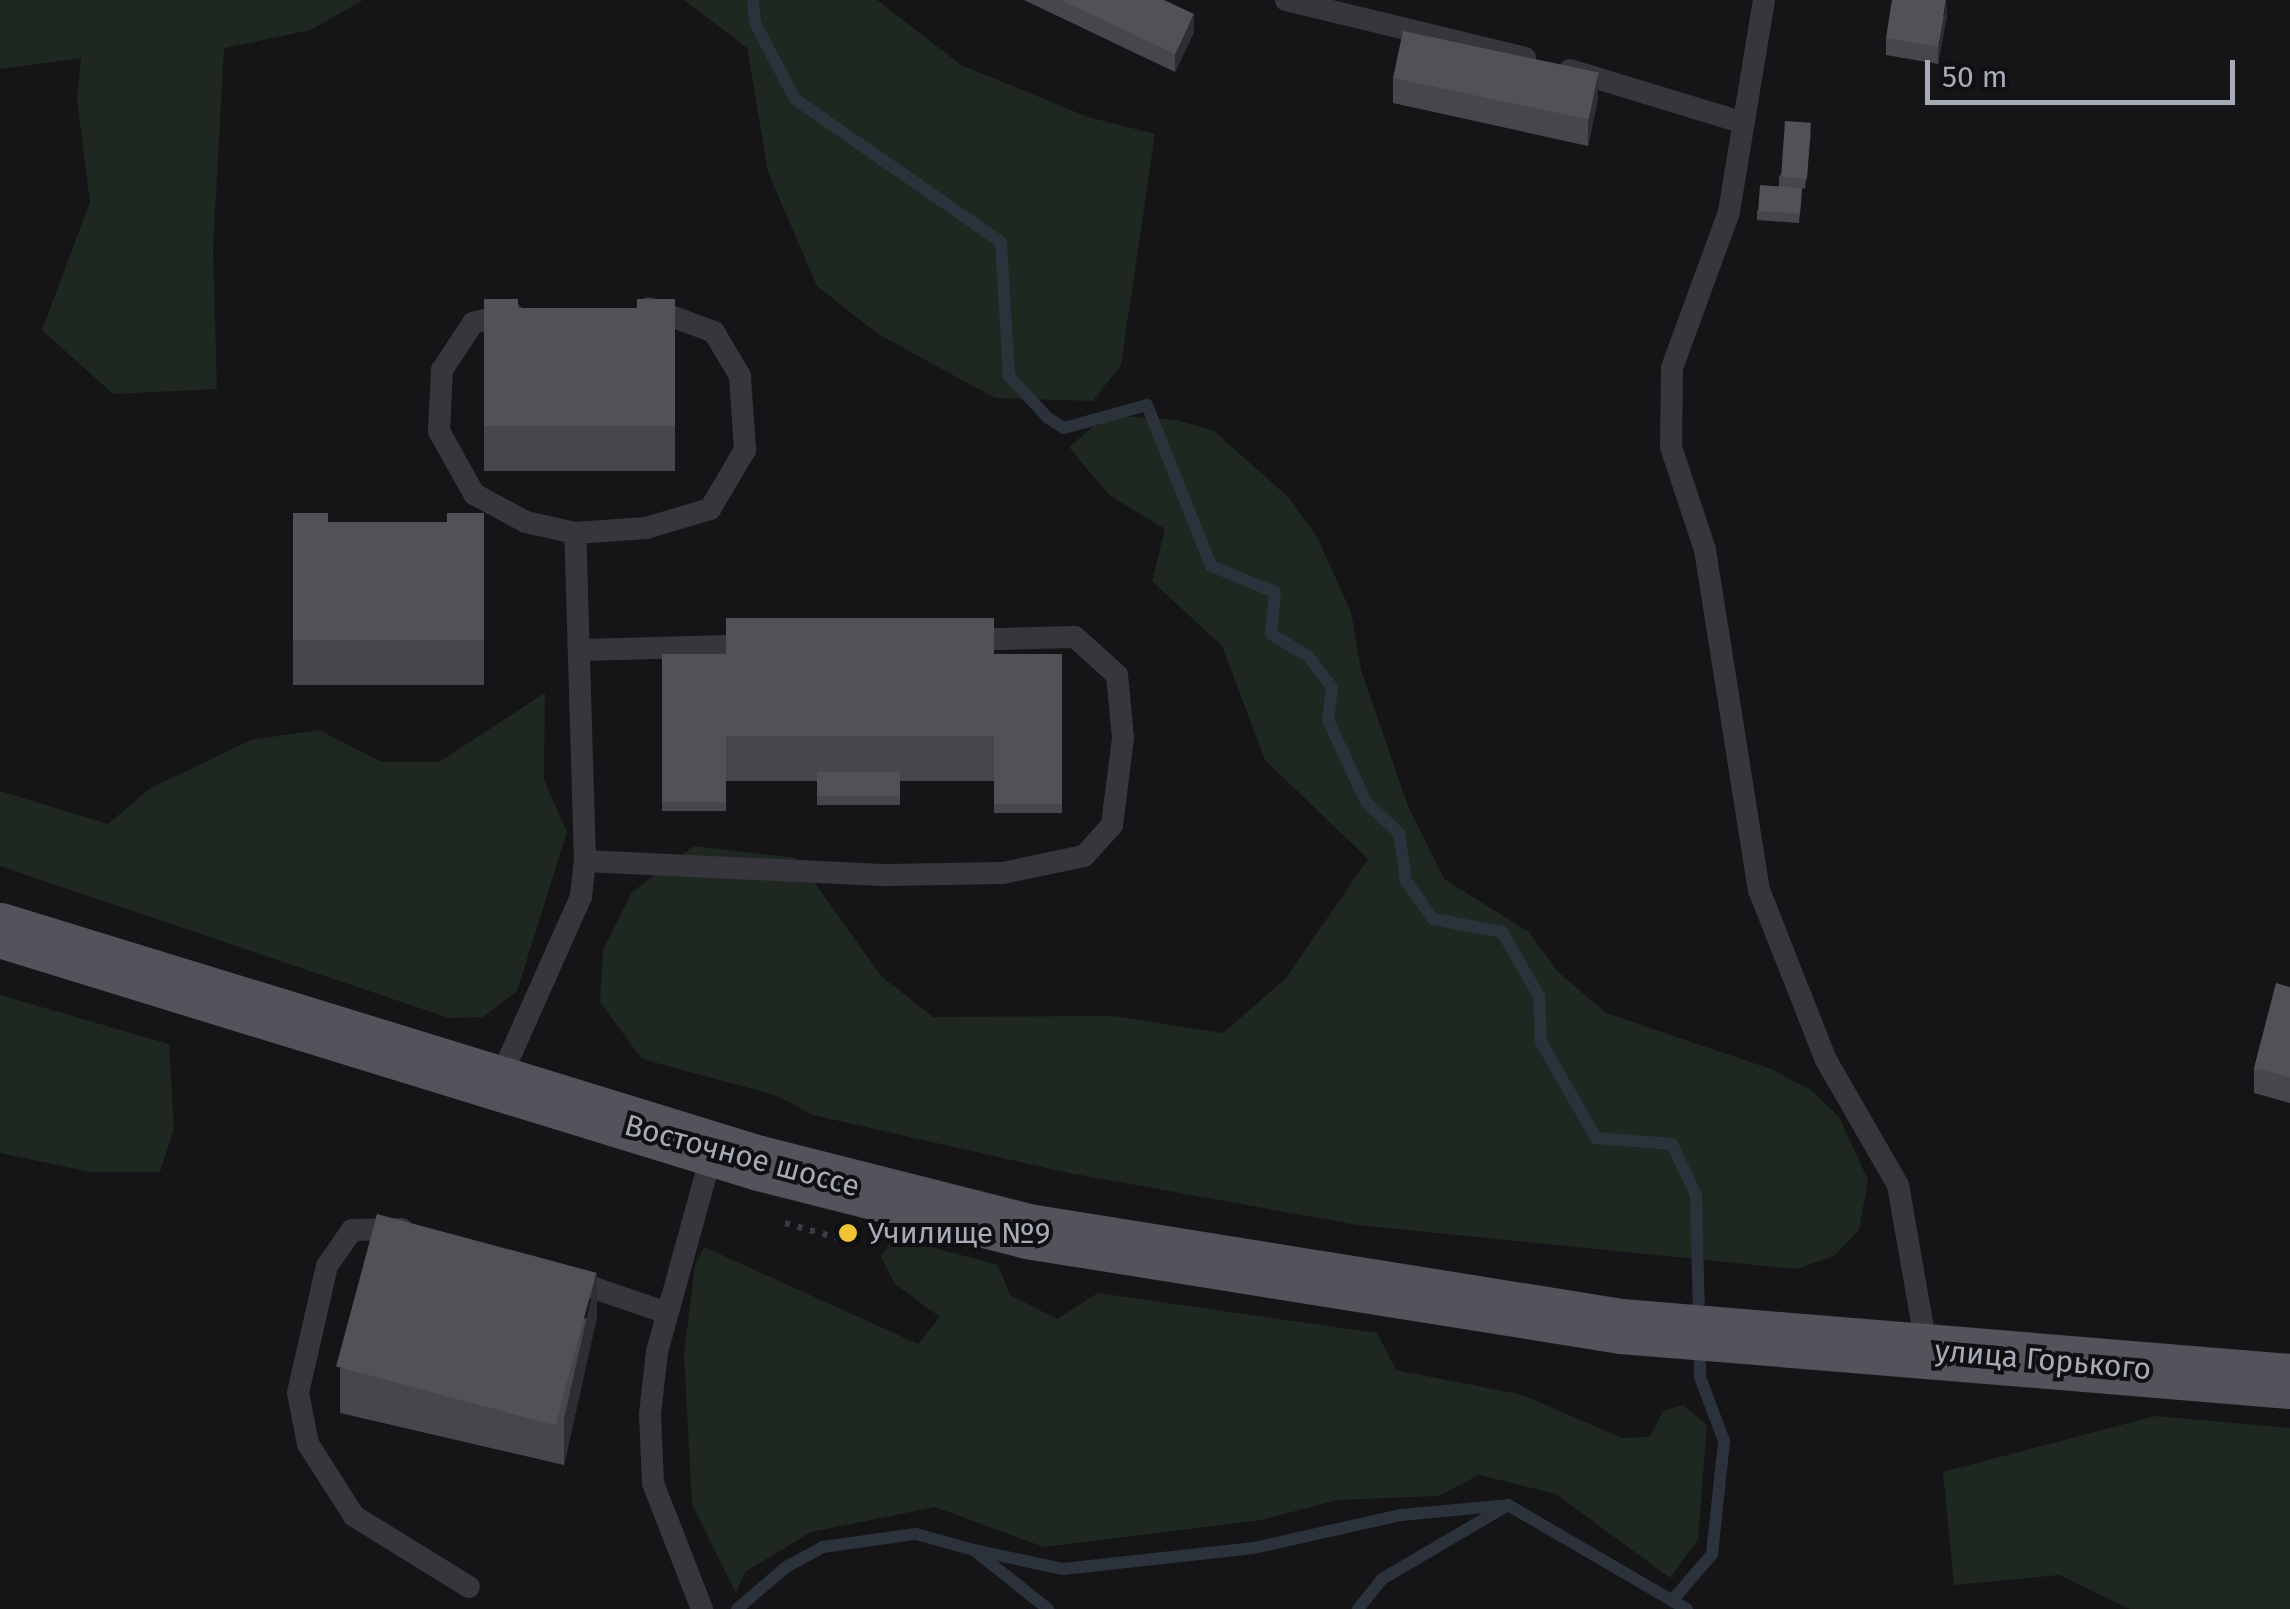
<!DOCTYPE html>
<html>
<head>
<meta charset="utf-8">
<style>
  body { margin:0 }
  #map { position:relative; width:2290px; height:1609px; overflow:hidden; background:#151517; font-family:"Fira Sans",sans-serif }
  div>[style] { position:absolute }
  .green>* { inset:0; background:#1f2721 }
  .stream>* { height:12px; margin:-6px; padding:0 6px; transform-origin:6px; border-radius:6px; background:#2b323b }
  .path>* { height:6px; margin-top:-3px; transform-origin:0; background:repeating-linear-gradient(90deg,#3c3d43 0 5px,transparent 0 13px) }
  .lane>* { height:22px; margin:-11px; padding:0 11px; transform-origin:11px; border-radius:11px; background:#36363c }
  .primary>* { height:55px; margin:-27.5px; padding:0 27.5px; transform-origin:27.5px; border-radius:27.5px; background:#52535b }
  .wall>* { inset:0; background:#46464c }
  .shaded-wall>* { inset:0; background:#2e2e32 }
  .building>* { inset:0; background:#515158; transform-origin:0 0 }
  .dots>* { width:28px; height:28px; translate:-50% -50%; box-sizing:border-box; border:5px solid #101012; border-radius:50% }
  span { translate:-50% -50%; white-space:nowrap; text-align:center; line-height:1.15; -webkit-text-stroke:8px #101012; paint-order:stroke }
  .street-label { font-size:30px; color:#a7aab7 }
  .poi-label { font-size:30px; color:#a7aab7 }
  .left { translate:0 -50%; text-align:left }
  .scale { position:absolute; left:1925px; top:60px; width:310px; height:45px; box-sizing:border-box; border:5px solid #a7aab7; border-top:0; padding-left:12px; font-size:30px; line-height:35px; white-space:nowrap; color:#a7aab7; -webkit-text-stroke:8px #101012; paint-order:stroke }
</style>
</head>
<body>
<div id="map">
  <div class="green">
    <div style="clip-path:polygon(0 0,363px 0,311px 30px,224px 48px,213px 250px,217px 389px,113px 394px,42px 330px,90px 202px,77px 100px,81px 58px,0 69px)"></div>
    <div style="clip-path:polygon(684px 0,877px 0,961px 65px,1088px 117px,1155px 134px,1121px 365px,1093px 401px,995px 398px,878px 334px,817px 286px,768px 172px,747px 48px)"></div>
    <div style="clip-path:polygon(1107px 415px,1177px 420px,1214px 431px,1289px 498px,1317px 537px,1351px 612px,1361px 670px,1408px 806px,1444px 879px,1529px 932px,1557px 971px,1606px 1013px,1771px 1069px,1811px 1090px,1839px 1117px,1868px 1180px,1859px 1230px,1834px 1256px,1796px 1269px,1358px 1225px,1069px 1173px,813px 1115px,775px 1095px,642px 1059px,600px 1002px,603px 950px,632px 892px,694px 846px,797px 858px,881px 976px,933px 1017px,1113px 1016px,1223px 1033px,1286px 978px,1368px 859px,1265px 760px,1222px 646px,1152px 581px,1165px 529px,1109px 495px,1069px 447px)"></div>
    <div style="clip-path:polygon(545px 693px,544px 780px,567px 832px,517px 991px,483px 1017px,449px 1018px,0 866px,0 791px,108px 824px,149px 789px,251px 740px,319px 730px,382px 762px,439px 762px)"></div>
    <div style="clip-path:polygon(0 995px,169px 1044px,174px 1129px,160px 1172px,91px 1172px,0 1153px)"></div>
    <div style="clip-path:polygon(894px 1237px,998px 1265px,1010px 1295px,1057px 1319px,1098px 1293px,1377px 1333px,1396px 1370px,1523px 1395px,1622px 1438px,1650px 1437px,1663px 1411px,1683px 1405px,1707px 1425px,1698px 1539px,1670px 1578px,1556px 1494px,1479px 1475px,1438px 1496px,1337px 1500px,1261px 1520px,1044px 1547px,935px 1507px,811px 1532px,745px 1572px,736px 1593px,692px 1504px,684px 1354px,695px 1265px,704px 1247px,918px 1344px,940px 1317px,895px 1284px,881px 1256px)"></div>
    <div style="clip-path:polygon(2155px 1416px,2290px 1428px,2290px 1609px,2130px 1609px,2059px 1575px,1954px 1585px,1943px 1472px)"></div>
  </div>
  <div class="stream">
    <div style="left:753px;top:0;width:23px;rotate:85deg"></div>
    <div style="left:755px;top:23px;width:86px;rotate:62.2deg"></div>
    <div style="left:795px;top:99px;width:251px;rotate:34.8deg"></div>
    <div style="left:1001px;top:242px;width:134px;rotate:86.6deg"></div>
    <div style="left:1009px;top:376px;width:57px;rotate:47.1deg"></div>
    <div style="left:1048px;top:418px;width:19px;rotate:32deg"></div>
    <div style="left:1064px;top:428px;width:86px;rotate:-15.5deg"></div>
    <div style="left:1147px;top:405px;width:173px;rotate:68.3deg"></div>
    <div style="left:1211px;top:566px;width:69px;rotate:22.1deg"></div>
    <div style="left:1275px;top:592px;width:42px;rotate:95.4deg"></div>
    <div style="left:1271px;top:634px;width:44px;rotate:31.2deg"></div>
    <div style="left:1309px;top:657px;width:39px;rotate:53deg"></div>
    <div style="left:1332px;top:688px;width:32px;rotate:97deg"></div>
    <div style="left:1328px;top:720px;width:90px;rotate:65.1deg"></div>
    <div style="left:1366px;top:802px;width:45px;rotate:43.2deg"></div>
    <div style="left:1399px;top:833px;width:49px;rotate:81.7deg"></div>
    <div style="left:1406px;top:881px;width:47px;rotate:54.6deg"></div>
    <div style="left:1433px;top:919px;width:70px;rotate:10.7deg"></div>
    <div style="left:1502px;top:932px;width:74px;rotate:60deg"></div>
    <div style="left:1539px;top:996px;width:46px;rotate:87.5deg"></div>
    <div style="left:1541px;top:1042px;width:111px;rotate:60.2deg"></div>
    <div style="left:1596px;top:1138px;width:76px;rotate:4.5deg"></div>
    <div style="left:1672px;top:1144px;width:56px;rotate:64.8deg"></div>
    <div style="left:1696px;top:1195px;width:126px;rotate:88.6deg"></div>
    <div style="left:974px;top:1550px;width:91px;rotate:12.1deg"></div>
    <div style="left:1063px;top:1569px;width:192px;rotate:-6.3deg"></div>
    <div style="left:1254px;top:1548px;width:151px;rotate:-12.7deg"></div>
    <div style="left:1401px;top:1515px;width:107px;rotate:-5.3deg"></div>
    <div style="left:1672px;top:1601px;width:62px;rotate:-49.6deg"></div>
    <div style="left:1712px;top:1554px;width:114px;rotate:-83.9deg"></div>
    <div style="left:1724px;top:1441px;width:68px;rotate:-110.6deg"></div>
    <div style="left:1700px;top:1377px;width:31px;rotate:-90deg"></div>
    <div style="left:737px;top:1609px;width:65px;rotate:-40.6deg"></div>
    <div style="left:786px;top:1567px;width:42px;rotate:-28.4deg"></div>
    <div style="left:823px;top:1547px;width:94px;rotate:-8deg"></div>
    <div style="left:916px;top:1534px;width:60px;rotate:15.4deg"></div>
    <div style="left:974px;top:1550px;width:95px;rotate:38.6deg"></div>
    <div style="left:1358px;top:1609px;width:38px;rotate:-51deg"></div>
    <div style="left:1382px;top:1579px;width:146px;rotate:-30.4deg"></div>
    <div style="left:1508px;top:1505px;width:207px;rotate:30.2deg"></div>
  </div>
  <div class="path">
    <div style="left:785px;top:1223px;width:76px;rotate:16deg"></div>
  </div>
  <div class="lane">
    <div style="left:1286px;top:0;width:246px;rotate:13.6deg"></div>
    <div style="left:1764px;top:0;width:215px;rotate:99.4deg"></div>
    <div style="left:1729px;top:212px;width:166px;rotate:110.1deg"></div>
    <div style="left:1672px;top:368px;width:79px;rotate:90.7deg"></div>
    <div style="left:1671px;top:447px;width:108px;rotate:71.7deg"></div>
    <div style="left:1705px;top:550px;width:344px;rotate:81deg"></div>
    <div style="left:1759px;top:890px;width:183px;rotate:68.5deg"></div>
    <div style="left:1826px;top:1060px;width:144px;rotate:60.1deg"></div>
    <div style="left:1898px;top:1185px;width:169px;rotate:80.1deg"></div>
    <div style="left:1570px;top:70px;width:182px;rotate:16.9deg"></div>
    <div style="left:575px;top:533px;width:71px;rotate:-4deg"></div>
    <div style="left:646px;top:528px;width:67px;rotate:-16.5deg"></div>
    <div style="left:710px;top:509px;width:69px;rotate:-59.3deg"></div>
    <div style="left:745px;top:450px;width:74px;rotate:-93.9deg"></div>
    <div style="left:740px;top:376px;width:51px;rotate:-120.6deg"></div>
    <div style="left:714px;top:332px;width:69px;rotate:-159.7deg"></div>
    <div style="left:582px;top:650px;width:174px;rotate:-1.6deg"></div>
    <div style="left:585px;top:861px;width:302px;rotate:2.7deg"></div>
    <div style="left:887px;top:875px;width:116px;rotate:-1deg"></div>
    <div style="left:1003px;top:873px;width:83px;rotate:-11.9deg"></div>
    <div style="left:1084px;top:856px;width:42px;rotate:-47.9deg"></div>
    <div style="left:1112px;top:825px;width:88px;rotate:-82.8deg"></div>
    <div style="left:1123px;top:738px;width:63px;rotate:-95.4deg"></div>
    <div style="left:1117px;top:675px;width:57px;rotate:-137.9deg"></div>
    <div style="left:1075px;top:637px;width:112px;rotate:178.5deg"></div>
    <div style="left:498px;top:1083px;width:204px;rotate:-66deg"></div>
    <div style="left:581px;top:897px;width:36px;rotate:-84deg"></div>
    <div style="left:585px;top:861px;width:328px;rotate:-91.7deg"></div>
    <div style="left:575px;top:533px;width:50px;rotate:-167.3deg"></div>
    <div style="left:526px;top:522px;width:59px;rotate:-151.7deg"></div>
    <div style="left:474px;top:494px;width:72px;rotate:-119.1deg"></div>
    <div style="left:439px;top:431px;width:61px;rotate:-87.2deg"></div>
    <div style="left:442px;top:370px;width:56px;rotate:-56.6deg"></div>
    <div style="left:473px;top:323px;width:40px;rotate:-14.4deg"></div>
    <div style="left:402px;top:1229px;width:50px;rotate:178.9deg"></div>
    <div style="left:352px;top:1230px;width:44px;rotate:124.8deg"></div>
    <div style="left:327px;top:1266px;width:130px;rotate:102.9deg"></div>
    <div style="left:298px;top:1393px;width:52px;rotate:78.9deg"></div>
    <div style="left:308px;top:1444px;width:85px;rotate:57.4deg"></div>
    <div style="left:354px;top:1516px;width:135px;rotate:31.7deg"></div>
    <div style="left:571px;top:1280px;width:102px;rotate:19deg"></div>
    <div style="left:702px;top:1609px;width:135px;rotate:-111.3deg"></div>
    <div style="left:653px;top:1483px;width:69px;rotate:-92.5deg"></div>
    <div style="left:650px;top:1414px;width:62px;rotate:-83.6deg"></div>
    <div style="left:657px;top:1352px;width:211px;rotate:-74.6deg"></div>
  </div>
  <div class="primary">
    <div style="left:0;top:930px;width:794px;rotate:17.07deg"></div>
    <div style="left:759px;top:1163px;width:276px;rotate:14.2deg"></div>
    <div style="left:1027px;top:1231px;width:602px;rotate:9.09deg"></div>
    <div style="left:1621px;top:1326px;width:671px;rotate:4.7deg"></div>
  </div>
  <div class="wall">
    <div style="clip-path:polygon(1024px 0,1164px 0,1194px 32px,1175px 72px)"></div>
    <div style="clip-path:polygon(1947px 15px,1938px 64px,1886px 55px,1886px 38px)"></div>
    <div style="clip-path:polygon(1393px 78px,1598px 99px,1588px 146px,1393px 103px)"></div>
    <div style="clip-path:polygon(1811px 132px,1805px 189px,1802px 188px,1799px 223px,1757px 220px,1757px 211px,1779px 186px,1779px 177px)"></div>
    <div style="clip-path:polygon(484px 299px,518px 308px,637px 308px,675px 299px,675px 471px,484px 471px)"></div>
    <div style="clip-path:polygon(293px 513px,328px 522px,447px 522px,484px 513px,484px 685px,293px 685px)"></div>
    <div style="clip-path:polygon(662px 654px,1062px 654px,1062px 813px,994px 813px,994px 781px,900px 781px,900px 805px,817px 805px,817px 781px,726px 781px,726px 811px,662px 811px)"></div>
    <div style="clip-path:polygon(2290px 987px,2290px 1103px,2254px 1093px,2254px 1068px)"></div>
    <div style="clip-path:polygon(597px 1316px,564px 1465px,340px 1413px,340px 1368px)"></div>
  </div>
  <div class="shaded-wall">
    <div style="clip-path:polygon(1947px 0,1947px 15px,1938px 64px,1938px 47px)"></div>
    <div style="clip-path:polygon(1194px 14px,1194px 32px,1175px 72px,1175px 54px)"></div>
    <div style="clip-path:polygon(1598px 74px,1598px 99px,1588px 146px,1588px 120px)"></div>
    <div style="clip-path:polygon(597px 1271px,597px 1316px,564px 1465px,564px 1419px)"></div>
  </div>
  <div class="building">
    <div style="clip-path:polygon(1061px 0,1164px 0,1194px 14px,1175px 54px)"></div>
    <div style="clip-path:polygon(1892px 0,1946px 0,1938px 47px,1886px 38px)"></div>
    <div style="left:1403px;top:31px;width:200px;height:48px;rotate:12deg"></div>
    <div style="left:1785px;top:121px;width:26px;height:56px;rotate:4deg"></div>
    <div style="left:1760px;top:185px;width:42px;height:26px;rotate:4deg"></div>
    <div style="clip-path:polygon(484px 299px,518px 299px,518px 308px,637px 308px,637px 299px,675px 299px,675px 426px,484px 426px)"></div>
    <div style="clip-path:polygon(293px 513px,328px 513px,328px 522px,447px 522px,447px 513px,484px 513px,484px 640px,293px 640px)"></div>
    <div style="left:726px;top:618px;width:268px;height:118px"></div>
    <div style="left:662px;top:654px;width:64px;height:148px"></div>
    <div style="left:994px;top:654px;width:68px;height:150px"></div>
    <div style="left:817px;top:772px;width:83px;height:24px"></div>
    <div style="clip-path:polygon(2276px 983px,2290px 987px,2290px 1077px,2254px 1068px)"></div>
    <div style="left:377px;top:1214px;width:227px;height:158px;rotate:15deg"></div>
  </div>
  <div class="dots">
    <div style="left:848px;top:1233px;background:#f0c333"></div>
  </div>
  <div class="street-label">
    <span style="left:742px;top:1156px;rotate:15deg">Восточное шоссе</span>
    <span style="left:2043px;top:1360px;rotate:5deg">улица Горького</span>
  </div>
  <div class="poi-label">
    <span class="left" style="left:868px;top:1233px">Училище №9</span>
  </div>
  <div class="scale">50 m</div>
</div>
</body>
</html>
